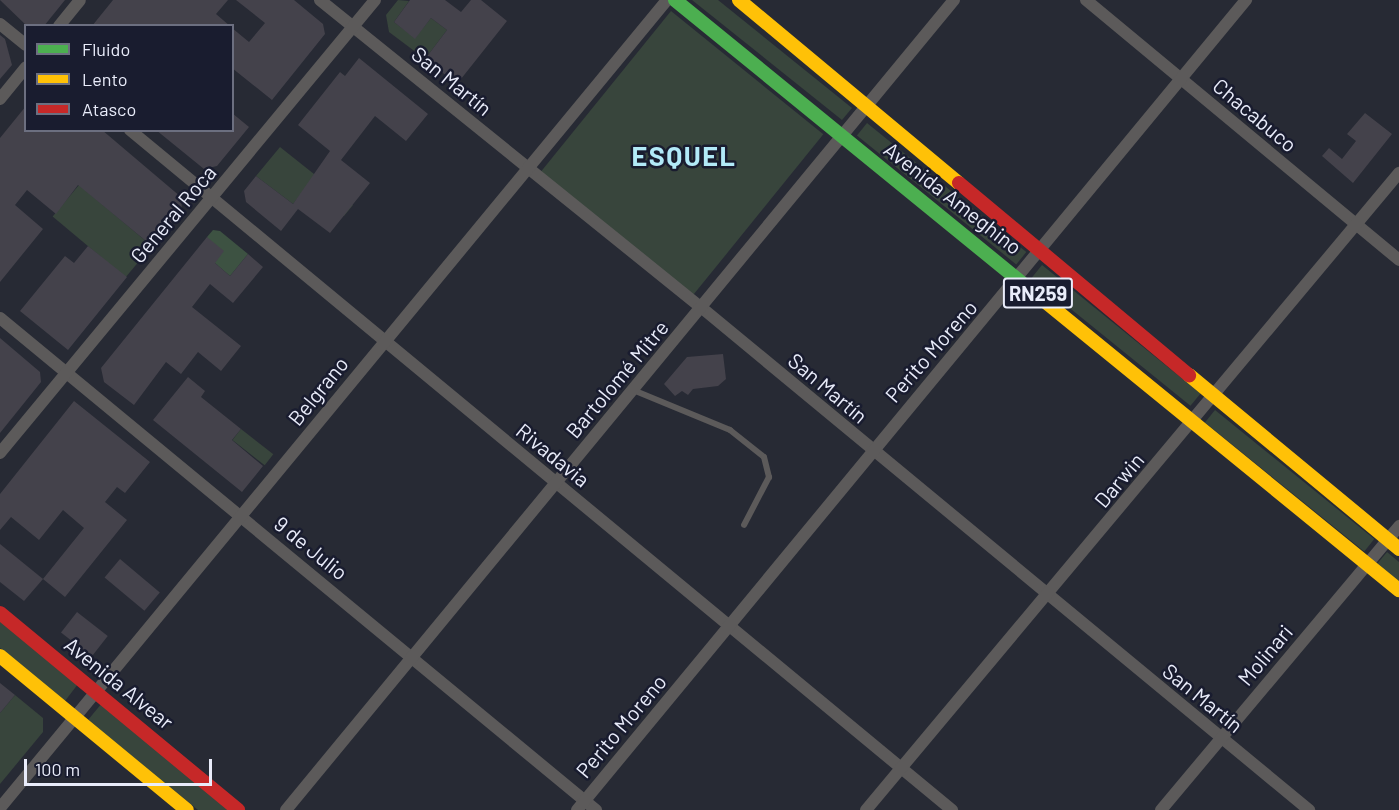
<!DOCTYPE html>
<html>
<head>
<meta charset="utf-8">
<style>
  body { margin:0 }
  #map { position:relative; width:1399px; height:810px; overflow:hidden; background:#272a34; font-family:Barlow,sans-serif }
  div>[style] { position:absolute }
  .green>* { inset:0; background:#38453c; transform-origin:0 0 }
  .forest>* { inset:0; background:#3d5242 }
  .building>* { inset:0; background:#44424b; transform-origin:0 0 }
  .lane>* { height:6px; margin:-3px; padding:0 3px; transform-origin:3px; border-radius:3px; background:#5c5a5a }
  .street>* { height:12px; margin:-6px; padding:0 6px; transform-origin:6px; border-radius:6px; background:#5c5a5a }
  .fast>* { height:14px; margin:-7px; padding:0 7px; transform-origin:7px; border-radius:7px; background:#4caf50 }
  .slow>* { height:14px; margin:-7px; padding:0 7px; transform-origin:7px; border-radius:7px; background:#ffc107 }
  .jam>* { height:14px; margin:-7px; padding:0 7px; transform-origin:7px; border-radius:7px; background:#c62828 }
  span { translate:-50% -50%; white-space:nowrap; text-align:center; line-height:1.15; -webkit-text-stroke:5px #191c2f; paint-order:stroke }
  .shield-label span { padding:2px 4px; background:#191c2f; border:2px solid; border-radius:4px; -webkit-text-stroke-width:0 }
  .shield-label { font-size:20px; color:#e9ecfa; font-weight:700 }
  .street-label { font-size:21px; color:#e9ecfa }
  .district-label { font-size:27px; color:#b2eaf8; font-weight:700; letter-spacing:1.5px }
  .legend { position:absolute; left:24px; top:24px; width:210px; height:108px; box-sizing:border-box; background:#191c2f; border:2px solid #6c6f80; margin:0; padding:8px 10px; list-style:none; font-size:18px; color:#e9ecfa }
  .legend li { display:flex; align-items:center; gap:12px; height:30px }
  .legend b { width:30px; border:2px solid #6c6f80 }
  .scale { position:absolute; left:24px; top:759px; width:188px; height:27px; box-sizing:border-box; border:3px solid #e9ecfa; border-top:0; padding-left:8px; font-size:18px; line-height:21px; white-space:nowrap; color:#e9ecfa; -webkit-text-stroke:4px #191c2f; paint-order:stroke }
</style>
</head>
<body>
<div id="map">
  <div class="green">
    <div style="clip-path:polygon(398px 0,409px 1px,394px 22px,415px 38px,431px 18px,447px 30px,425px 59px,389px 32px,386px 15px)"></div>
    <div style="clip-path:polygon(692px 0,718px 0,852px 108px,842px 120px)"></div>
    <div style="left:671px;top:11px;width:196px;height:211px;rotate:39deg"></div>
    <div style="left:867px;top:123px;width:205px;height:16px;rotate:39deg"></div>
    <div style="clip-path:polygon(280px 147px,353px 205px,344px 216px,307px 186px,293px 204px,256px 176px)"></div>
    <div style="left:79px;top:185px;width:95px;height:41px;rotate:40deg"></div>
    <div style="left:1042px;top:265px;width:204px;height:16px;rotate:39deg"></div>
    <div style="left:1215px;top:410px;width:205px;height:16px;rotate:39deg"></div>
    <div style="left:241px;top:429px;width:41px;height:14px;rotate:38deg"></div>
    <div style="clip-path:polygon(1387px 552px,1399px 562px,1399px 582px,1377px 564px)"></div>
    <div style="clip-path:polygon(0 620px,78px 684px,65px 701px,0 648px)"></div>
    <div style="clip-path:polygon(15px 695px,43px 718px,43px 732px,0 784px,0 713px)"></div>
    <div style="clip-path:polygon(102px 703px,232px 810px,198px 810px,88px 720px)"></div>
  </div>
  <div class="forest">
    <div style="clip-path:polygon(213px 230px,220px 231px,248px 254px,230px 276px,215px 263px,207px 237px)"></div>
  </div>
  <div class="building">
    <div style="clip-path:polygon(0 0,65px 0,44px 26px,27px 26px)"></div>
    <div style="clip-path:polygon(113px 0,228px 0,216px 14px,230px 26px,92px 26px)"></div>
    <div style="clip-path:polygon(236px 0,294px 0,323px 24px,325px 34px,272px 100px,232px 68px,232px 28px,249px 42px,265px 23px)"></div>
    <div style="clip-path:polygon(410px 0,445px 0,461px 12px,471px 0,481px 0,507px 21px,457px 84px,425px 59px,447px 30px,431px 18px,415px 39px,394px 22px)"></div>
    <div style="clip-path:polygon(0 35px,5px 39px,12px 65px,0 79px)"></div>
    <div style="clip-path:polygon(359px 58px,428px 114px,406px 141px,375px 116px,341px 160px,370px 183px,330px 233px,298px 209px,281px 231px,246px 202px,244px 191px,256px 176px,293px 204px,330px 151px,298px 125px,340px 72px,345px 76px)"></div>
    <div style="clip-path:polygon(26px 106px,26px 130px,102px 130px,181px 197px,182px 210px,152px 246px,78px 185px,56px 214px,27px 190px,15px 205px,43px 229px,0 282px,0 138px)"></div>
    <div style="clip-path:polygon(232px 113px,249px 127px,217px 166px,204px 169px,156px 130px,232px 130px)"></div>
    <div style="clip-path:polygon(1365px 113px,1392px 134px,1353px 183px,1322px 156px,1329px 148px,1342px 159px,1356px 141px,1347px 134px)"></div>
    <div style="clip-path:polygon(207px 237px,224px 251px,215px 263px,230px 276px,248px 254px,263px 267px,233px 303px,210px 284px,192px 307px,241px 346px,221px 371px,198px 352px,181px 374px,166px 362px,134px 405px,104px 382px,101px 368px)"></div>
    <div style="clip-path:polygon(88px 246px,127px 277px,68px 350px,20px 311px,65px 256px,74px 263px)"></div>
    <div style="clip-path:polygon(0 338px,40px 372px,41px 382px,0 433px)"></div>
    <div style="clip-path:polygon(723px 354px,726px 379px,718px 386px,693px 389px,688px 395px,682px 391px,675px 396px,664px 384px,687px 357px)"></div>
    <div style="clip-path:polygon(188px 377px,205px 391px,201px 397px,241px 429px,232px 440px,263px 466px,242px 492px,153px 420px)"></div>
    <div style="clip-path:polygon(74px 401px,150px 462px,125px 493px,117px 487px,105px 502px,127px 520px,65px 597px,43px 579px,84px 528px,63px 510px,39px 540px,11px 517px,0 530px,0 494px)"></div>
    <div style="clip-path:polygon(0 544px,43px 579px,24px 601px,0 582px)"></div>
    <div style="left:120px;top:559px;width:52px;height:24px;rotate:40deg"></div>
    <div style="left:77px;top:612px;width:39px;height:26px;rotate:38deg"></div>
    <div style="clip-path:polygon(0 683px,15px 695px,0 713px)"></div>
  </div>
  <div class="lane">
    <div style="left:633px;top:390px;width:105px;rotate:22.4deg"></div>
    <div style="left:730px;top:430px;width:43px;rotate:38.5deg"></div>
    <div style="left:764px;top:457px;width:21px;rotate:76deg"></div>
    <div style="left:769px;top:477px;width:54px;rotate:117.5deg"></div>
  </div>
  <div class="street">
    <div style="left:320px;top:0;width:491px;rotate:38.9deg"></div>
    <div style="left:702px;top:308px;width:788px;rotate:39.59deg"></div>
    <div style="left:1086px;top:0;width:407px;rotate:39.7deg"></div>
    <div style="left:0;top:24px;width:33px;rotate:39deg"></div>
    <div style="left:59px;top:26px;width:33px;rotate:-51deg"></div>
    <div style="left:0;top:99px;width:41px;rotate:-50.9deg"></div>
    <div style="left:130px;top:130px;width:1067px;rotate:39.6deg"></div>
    <div style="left:0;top:318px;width:773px;rotate:39.54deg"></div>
    <div style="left:0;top:453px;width:588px;rotate:-50.38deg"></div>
    <div style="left:0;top:808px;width:1048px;rotate:-50.46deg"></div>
    <div style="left:286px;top:810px;width:1050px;rotate:-50.49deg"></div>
    <div style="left:577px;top:810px;width:1051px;rotate:-50.45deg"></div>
    <div style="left:866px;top:810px;width:831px;rotate:-50.08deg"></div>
    <div style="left:1161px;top:810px;width:371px;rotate:-50deg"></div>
  </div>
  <div class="fast">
    <div style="left:675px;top:0;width:459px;rotate:39.2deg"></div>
  </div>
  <div class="slow">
    <div style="left:739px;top:0;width:286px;rotate:39.8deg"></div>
    <div style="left:1031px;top:290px;width:475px;rotate:39.2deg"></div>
    <div style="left:1189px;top:375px;width:273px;rotate:39.6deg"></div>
    <div style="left:0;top:656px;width:242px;rotate:39.5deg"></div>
  </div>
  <div class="jam">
    <div style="left:959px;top:183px;width:300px;rotate:39.9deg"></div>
    <div style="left:0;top:613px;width:309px;rotate:39.6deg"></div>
  </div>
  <div class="shield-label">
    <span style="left:1038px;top:293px">RN259</span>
  </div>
  <div class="street-label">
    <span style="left:452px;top:81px;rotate:39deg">San Martín</span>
    <span style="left:1255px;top:115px;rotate:40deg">Chacabuco</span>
    <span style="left:953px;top:198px;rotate:38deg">Avenida Ameghino</span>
    <span style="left:173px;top:214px;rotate:-50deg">General Roca</span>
    <span style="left:931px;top:351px;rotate:-49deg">Perito Moreno</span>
    <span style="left:617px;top:379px;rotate:-50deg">Bartolomé Mitre</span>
    <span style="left:828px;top:388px;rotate:40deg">San Martín</span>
    <span style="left:318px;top:391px;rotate:-51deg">Belgrano</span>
    <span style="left:553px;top:455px;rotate:39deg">Rivadavia</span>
    <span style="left:1119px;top:480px;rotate:-50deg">Darwin</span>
    <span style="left:311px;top:548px;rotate:39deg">9 de Julio</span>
    <span style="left:1265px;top:655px;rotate:-50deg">Molinari</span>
    <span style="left:119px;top:683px;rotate:39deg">Avenida Alvear</span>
    <span style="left:1203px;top:698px;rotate:39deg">San Martín</span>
    <span style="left:621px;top:726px;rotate:-50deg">Perito Moreno</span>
  </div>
  <div class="district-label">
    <span style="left:684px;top:156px">ESQUEL</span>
  </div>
  <ul class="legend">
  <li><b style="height:8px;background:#4caf50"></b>Fluido</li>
  <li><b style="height:8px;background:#ffc107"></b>Lento</li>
  <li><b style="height:8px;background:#c62828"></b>Atasco</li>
  </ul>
  <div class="scale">100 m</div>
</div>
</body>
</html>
